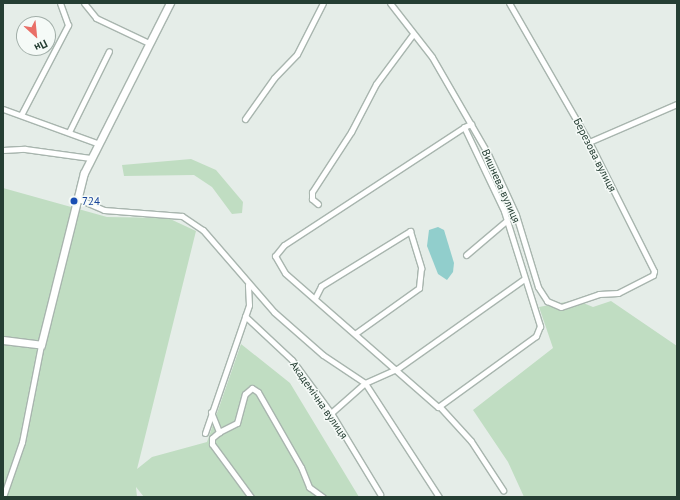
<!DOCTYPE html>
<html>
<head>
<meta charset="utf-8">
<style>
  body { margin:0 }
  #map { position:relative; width:680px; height:500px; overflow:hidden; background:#e5ede8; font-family:"PT Sans",sans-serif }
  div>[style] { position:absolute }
  .green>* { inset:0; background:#c0ddc2 }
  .water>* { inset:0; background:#91cecc }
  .roads { filter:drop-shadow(1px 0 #a8b5ae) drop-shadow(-1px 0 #a8b5ae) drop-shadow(0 1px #a8b5ae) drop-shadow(0 -1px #a8b5ae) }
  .street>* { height:5px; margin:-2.5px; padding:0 2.5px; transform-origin:2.5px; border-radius:2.5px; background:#fff }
  .secondary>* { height:7px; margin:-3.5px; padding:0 3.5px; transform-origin:3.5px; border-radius:3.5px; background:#fff }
  .dots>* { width:11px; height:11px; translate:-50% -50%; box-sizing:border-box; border:2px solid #f5faf7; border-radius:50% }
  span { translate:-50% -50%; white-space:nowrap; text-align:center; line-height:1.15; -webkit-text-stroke:3px #f5faf7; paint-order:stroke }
  .street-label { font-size:11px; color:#253e33 }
  .transit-label { font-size:11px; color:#164399 }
  .left { translate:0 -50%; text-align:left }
  .frame { position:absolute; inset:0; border:4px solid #253e33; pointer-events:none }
  .north { position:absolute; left:16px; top:16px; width:40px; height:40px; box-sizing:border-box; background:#f5faf7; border:1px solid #a2afa9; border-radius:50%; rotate:153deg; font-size:11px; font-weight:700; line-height:16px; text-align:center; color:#253e33 }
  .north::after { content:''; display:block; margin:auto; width:14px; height:18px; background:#e96f67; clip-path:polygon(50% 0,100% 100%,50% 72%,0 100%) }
</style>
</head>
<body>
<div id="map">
  <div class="green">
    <div style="clip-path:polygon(191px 159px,216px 170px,243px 202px,242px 213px,232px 214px,212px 187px,194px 175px,124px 176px,122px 165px)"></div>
    <div style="clip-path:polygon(3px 188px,107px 217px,168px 218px,196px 231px,137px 469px,152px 457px,207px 442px,241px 344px,290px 383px,359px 497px,144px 497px,136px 487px,137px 497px,3px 497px)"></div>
    <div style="clip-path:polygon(576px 300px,593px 307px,611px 301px,677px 346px,677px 497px,524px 497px,508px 462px,473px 410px,553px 348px,539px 307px)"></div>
  </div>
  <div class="water">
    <div style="clip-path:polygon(438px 227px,444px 230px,454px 263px,453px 272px,447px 280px,438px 274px,427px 246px,429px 230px)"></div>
  </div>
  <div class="roads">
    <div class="street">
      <div style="left:84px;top:3px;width:19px;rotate:51deg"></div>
      <div style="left:96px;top:18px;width:59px;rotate:25.3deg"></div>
      <div style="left:390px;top:3px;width:68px;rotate:52.1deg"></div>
      <div style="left:432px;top:57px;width:112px;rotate:60deg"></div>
      <div style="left:488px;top:154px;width:67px;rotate:65.3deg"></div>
      <div style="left:516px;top:215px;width:75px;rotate:73deg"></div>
      <div style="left:538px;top:287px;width:17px;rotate:57deg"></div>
      <div style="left:547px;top:301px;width:15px;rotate:23deg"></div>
      <div style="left:561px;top:307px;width:40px;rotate:-18.9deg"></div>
      <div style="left:599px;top:294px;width:19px;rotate:-3deg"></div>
      <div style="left:618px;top:293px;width:39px;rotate:-27deg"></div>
      <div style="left:653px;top:275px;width:4px;rotate:-76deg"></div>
      <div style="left:654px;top:271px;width:144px;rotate:-116.7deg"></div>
      <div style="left:589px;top:142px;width:160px;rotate:-119.9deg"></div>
      <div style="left:3px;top:109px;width:100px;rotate:19.9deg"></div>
      <div style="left:21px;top:115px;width:102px;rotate:-62.4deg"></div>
      <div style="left:68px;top:25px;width:23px;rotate:-110deg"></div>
      <div style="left:245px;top:119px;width:50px;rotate:-54.7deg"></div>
      <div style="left:274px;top:78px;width:33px;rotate:-46deg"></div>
      <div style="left:297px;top:54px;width:57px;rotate:-63deg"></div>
      <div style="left:464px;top:127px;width:93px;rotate:64.5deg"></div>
      <div style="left:504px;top:211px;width:121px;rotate:72.6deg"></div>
      <div style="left:540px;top:326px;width:11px;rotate:112deg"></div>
      <div style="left:536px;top:336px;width:121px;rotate:144.1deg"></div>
      <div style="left:438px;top:407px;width:203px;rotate:-138.8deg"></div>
      <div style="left:285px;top:273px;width:20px;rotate:-120deg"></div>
      <div style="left:275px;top:256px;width:14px;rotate:-51deg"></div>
      <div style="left:284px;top:245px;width:215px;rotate:-33.2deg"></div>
      <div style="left:464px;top:127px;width:8px;rotate:-23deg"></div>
      <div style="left:69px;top:132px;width:90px;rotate:-63.7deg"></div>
      <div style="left:589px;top:142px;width:96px;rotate:-23.4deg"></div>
      <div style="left:3px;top:150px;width:22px;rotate:-3deg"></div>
      <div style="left:25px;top:149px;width:66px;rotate:7.9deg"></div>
      <div style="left:76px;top:198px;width:30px;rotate:23deg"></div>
      <div style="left:104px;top:210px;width:78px;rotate:4.4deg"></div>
      <div style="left:182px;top:216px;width:25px;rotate:34deg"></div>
      <div style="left:203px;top:230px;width:108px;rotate:49.1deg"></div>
      <div style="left:274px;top:312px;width:65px;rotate:41.3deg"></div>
      <div style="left:323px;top:355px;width:50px;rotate:33.7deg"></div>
      <div style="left:365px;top:383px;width:136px;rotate:57deg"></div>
      <div style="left:318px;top:204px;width:8px;rotate:-140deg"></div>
      <div style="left:312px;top:199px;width:7px;rotate:-90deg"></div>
      <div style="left:312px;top:192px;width:72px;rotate:-57deg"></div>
      <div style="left:351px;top:132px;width:54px;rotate:-62.5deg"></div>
      <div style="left:376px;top:84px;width:62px;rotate:-53.5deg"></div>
      <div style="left:466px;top:255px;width:52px;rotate:-40.4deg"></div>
      <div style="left:315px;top:298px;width:13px;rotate:-63deg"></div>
      <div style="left:321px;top:286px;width:105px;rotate:-31.7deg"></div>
      <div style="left:410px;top:231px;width:39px;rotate:73deg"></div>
      <div style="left:421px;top:268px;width:20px;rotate:96deg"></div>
      <div style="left:419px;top:288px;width:77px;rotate:144.5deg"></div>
      <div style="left:245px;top:316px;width:64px;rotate:43.1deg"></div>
      <div style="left:292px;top:360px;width:66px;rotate:53.7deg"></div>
      <div style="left:331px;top:413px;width:95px;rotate:58.8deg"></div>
      <div style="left:440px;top:407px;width:46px;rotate:47.6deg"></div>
      <div style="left:471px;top:441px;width:59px;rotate:56.9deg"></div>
      <div style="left:211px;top:412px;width:22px;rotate:68deg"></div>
      <div style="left:219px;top:432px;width:9px;rotate:139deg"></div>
      <div style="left:212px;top:438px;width:6px;rotate:90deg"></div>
      <div style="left:212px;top:444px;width:66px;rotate:53.7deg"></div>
      <div style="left:331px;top:413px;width:45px;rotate:-41.4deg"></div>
      <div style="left:365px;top:383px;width:35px;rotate:-24deg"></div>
      <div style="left:397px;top:369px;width:156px;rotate:-35.3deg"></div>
      <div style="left:219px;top:432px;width:20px;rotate:-27deg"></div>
      <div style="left:237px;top:423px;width:30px;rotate:-75deg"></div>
      <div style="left:245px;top:394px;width:9px;rotate:-41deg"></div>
      <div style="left:252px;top:388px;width:7px;rotate:34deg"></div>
      <div style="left:258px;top:392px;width:86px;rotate:60.2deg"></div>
      <div style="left:301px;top:467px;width:22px;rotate:68deg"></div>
      <div style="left:309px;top:487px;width:17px;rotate:36deg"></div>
      <div style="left:205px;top:433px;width:135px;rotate:-71deg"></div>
      <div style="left:249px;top:305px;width:20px;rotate:-93deg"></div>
      <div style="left:3px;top:497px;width:58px;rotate:-70.9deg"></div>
      <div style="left:22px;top:442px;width:99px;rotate:-78.9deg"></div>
    </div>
    <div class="secondary">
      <div style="left:3px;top:340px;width:38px;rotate:7deg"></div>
      <div style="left:41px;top:345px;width:177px;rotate:-76deg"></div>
      <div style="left:84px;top:173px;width:191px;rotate:-63.2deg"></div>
    </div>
  </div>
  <div class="dots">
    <div style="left:74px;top:201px;background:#1a4fb4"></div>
  </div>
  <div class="street-label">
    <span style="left:595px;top:155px;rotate:63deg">Березова вулиця</span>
    <span style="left:501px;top:186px;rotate:66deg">Вишнева вулиця</span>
    <span style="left:319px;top:400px;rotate:55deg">Академічна вулиця</span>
  </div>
  <div class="transit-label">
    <span class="left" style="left:82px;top:201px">724</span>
  </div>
  <div class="frame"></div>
  <div class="north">Пн</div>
</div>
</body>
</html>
